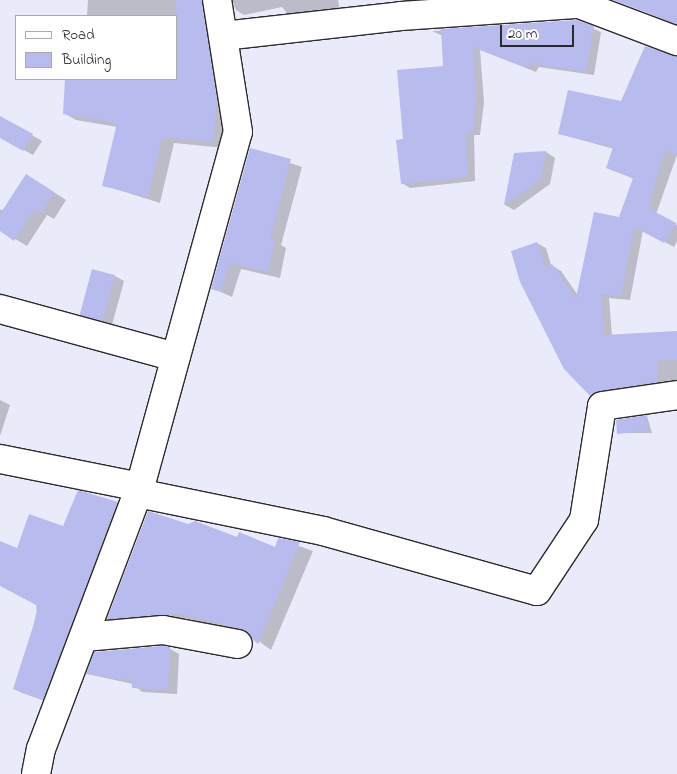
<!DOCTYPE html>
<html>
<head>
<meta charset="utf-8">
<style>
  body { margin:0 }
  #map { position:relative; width:677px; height:774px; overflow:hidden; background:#eaebfa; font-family:"Indie Flower",sans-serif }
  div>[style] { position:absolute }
  .shadow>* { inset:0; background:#0003 }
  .building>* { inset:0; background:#b8bbed; transform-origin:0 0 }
  .roads { filter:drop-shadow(1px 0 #2b2b2b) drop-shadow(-1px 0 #2b2b2b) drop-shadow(0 1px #2b2b2b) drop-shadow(0 -1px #2b2b2b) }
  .minor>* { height:28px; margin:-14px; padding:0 14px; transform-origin:14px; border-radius:14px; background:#fff }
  span { translate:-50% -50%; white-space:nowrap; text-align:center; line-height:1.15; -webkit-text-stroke:5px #fff; paint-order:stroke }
  .legend { position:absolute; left:15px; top:15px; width:162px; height:65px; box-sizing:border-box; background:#fff; border:1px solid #aaa; margin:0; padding:6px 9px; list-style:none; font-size:15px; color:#2b2b2b }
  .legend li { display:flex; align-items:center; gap:10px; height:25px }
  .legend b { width:25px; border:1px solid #aaa }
  .scale { position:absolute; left:500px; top:25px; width:74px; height:22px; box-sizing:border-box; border:2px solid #2b2b2b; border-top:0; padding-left:6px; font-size:15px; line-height:18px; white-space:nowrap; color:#2b2b2b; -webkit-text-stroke:4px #fff; paint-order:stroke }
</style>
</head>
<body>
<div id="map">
  <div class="shadow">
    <div style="clip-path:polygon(88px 0,218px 0,229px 108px,225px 148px,174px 143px,160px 203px,103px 185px,117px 127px,76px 120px,64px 113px,66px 79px,176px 79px,176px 16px,87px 16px)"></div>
    <div style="clip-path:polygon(232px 0,338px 0,340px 12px,291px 18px,282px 7px,244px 15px,236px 10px)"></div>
    <div style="clip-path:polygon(655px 0,677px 0,677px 26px,649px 13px)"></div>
    <div style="clip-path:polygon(576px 21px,601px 32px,594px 75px,539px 67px,536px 72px,480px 50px,484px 102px,480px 135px,474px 135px,475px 181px,410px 188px,402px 183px,405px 140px,444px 68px,443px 36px,432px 31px)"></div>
    <div style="clip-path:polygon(677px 56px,677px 155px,656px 214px,677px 225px,677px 241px,674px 247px,643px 230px,630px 300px,609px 298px,612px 336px,677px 332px,677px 385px,600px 400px,591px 395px,513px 252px,537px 243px,546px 248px,551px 265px,561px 271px,577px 294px,620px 218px,634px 179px,607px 168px,614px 149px,560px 134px,622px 103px)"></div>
    <div style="clip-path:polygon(0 117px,42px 141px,33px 155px,0 137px)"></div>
    <div style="clip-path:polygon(251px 150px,302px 167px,281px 245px,286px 248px,280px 278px,241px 269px,232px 297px,212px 288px)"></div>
    <div style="clip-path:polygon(546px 152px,555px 158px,550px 184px,514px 210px,505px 205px,515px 154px)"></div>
    <div style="clip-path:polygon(38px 182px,66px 200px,54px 219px,47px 215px,27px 246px,0 230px,0 209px,3px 211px)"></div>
    <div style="clip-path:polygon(115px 276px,124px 281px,112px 325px,82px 314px)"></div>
    <div style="clip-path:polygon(0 400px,10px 405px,0 436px)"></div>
    <div style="clip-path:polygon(647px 416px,652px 433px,618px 433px)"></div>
    <div style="clip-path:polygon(117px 503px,125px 507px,51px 703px,22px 693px,14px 689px,26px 661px,38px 605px,0 573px,0 543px,18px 549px)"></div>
    <div style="clip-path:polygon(188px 526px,275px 548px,279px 539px,313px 551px,271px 650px,249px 634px,185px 618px,185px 623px,121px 626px,108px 619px)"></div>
    <div style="clip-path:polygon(170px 649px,179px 654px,177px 694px,142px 692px,133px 684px,87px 674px,95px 653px)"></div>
  </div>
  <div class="building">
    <div style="clip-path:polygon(176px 0,202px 0,217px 101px,213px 142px,162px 137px,148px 197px,102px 186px,117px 123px,63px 114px,65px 79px,176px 79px)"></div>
    <div style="clip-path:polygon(613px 0,677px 0,677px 24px)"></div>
    <div style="clip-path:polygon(577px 20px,594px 26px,586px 72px,531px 63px,528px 68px,473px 47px,476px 97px,473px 131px,466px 132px,468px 177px,401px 184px,396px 140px,403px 139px,397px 70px,443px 66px,441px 29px)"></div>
    <div style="clip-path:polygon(645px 46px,677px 56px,677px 155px,665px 150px,648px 208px,676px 223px,664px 243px,634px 227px,621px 296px,601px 294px,604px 335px,677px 331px,677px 360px,658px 360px,657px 382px,600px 391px,590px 396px,564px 369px,520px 282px,511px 251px,537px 242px,546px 269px,552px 264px,576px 298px,594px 212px,619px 217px,633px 178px,606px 168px,613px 147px,558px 134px,568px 90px,621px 101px)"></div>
    <div style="clip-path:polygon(0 116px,33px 134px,23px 151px,0 138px)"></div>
    <div style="clip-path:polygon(250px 148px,291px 159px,270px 239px,275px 240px,268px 272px,229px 263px,221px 292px,211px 289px)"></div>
    <div style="clip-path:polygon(546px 151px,541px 179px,504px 205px,514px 153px)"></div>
    <div style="clip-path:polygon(26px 174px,54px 192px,41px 213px,35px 209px,14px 241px,0 231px,0 214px)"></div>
    <div style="left:92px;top:269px;width:24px;height:48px;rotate:15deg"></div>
    <div style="clip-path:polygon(647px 415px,648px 431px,617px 434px,616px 420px)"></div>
    <div style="clip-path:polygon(78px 490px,118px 502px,43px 700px,13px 689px,37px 614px,36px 605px,0 586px,0 541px,17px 548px,29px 514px,63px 526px)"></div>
    <div style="clip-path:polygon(148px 511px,188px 524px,195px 521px,237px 537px,239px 532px,275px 547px,278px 538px,300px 542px,258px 644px,241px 629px,172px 612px,172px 616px,107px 619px)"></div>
    <div style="clip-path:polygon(162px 646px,170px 647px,168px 690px,132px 688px,132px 681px,86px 674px,94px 652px)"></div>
  </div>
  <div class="roads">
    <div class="minor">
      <div style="left:223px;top:36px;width:179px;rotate:-6.4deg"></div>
      <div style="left:401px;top:16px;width:178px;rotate:-3.9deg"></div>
      <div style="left:579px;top:4px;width:105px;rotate:20.7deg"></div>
      <div style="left:0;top:309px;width:182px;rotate:15.3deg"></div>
      <div style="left:0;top:459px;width:143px;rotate:11.3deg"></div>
      <div style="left:138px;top:493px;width:189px;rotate:11.6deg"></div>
      <div style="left:323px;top:531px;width:222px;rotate:15.7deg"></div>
      <div style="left:537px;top:591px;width:85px;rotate:-56.5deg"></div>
      <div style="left:584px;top:520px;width:115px;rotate:-81deg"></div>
      <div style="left:602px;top:406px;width:76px;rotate:-8.3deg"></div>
      <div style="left:84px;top:637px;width:79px;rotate:-5.1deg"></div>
      <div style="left:163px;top:630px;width:76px;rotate:10.6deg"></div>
      <div style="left:36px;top:774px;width:25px;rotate:-79deg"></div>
      <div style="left:41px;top:749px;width:280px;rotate:-69.3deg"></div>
      <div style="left:140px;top:487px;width:368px;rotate:-74.6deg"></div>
      <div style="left:238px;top:132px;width:134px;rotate:-99deg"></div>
    </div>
  </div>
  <ul class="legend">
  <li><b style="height:6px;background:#fff"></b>Road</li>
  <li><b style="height:14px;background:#b8bbed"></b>Building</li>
  </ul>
  <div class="scale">20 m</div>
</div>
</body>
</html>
